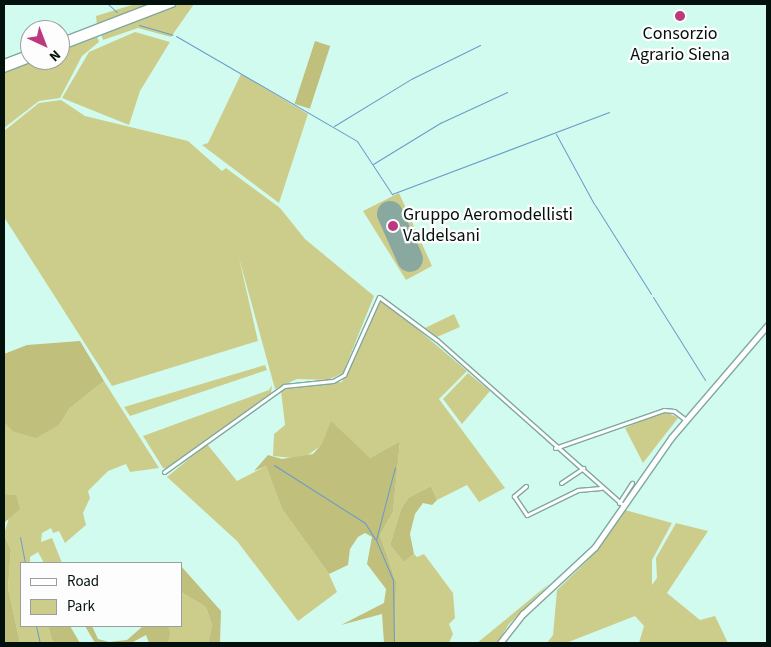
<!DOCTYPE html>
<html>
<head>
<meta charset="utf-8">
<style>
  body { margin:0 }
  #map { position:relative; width:771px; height:647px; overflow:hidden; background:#d2fbf0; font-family:"Source Sans 3",sans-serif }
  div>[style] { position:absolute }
  .green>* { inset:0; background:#cdcd8b }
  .forest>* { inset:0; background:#c0bf7b; transform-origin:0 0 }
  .stream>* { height:1px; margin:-0.5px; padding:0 0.5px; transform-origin:0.5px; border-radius:0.5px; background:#689bca }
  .runway>* { height:26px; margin:-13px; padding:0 13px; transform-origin:13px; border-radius:13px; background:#89a8a0 }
  .roads { filter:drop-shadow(1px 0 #81a89e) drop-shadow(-1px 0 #81a89e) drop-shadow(0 1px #81a89e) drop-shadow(0 -1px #81a89e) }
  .street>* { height:3px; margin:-1.5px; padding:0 1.5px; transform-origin:1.5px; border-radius:1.5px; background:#fff }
  .primary>* { height:4.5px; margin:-2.25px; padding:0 2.25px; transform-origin:2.25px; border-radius:2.25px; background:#fff }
  .highway>* { height:5.5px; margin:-2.75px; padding:0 2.75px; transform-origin:2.75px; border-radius:2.75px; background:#fff }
  .dots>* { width:14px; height:14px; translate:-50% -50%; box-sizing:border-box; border:2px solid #fdfdfd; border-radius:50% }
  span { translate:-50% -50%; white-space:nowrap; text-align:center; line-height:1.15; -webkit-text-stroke:4.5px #fdfdfd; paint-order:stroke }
  .poi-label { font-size:18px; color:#03110d }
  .left { translate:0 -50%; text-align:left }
  .frame { position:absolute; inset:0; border:5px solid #03110d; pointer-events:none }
  .legend { position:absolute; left:20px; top:562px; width:162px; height:65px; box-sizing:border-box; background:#fdfdfd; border:1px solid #999f9d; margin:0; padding:6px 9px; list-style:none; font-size:15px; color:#03110d }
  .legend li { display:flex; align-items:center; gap:10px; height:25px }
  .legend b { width:25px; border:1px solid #999f9d }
  .north { position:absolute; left:20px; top:20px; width:50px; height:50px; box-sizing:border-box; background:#fdfdfd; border:1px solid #999f9d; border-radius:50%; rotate:137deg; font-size:14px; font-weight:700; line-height:20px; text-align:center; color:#03110d }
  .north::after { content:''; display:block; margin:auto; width:18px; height:22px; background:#bc397f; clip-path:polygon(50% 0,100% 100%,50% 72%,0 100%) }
</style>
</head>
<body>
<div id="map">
  <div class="green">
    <div style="clip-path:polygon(135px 4px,151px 4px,97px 25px,96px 16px)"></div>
    <div style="clip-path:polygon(180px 4px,194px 4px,171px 37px,138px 28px,103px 40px,101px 34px)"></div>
    <div style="clip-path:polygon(135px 32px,170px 42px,140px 91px,129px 125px,62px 98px,89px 52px)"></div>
    <div style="clip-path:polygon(97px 36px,99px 42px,82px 56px,60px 98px,39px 101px,4px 128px,4px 73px,37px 60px,60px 60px,60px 51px)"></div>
    <div style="clip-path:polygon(241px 74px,308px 114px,279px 203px,202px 145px,208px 143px)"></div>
    <div style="clip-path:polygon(61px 100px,85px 116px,188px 141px,222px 171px,226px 168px,280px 208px,305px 239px,374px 296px,343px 373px,328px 380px,297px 379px,275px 389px,239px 258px,258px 341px,112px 386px,4px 217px,4px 131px,39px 103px)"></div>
    <div style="clip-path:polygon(399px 193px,432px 266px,406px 280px,363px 211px)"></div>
    <div style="clip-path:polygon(382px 299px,467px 371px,439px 399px,505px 488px,479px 502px,467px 485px,437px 500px,431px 486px,408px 498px,401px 509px,390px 545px,404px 562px,414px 554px,417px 557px,424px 554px,453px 593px,455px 618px,449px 624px,453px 634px,449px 643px,395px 643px,396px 582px,380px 535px,393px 512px,400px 441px,370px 458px,322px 445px,302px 459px,273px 456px,274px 434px,285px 425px,281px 391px,298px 384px,342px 382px,374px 305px)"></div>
    <div style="clip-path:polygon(454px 314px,460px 327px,437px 337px,425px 328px)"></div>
    <div style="clip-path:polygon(265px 365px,267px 370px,130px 416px,124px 407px)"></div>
    <div style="clip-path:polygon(468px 373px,490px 391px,462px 424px,443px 399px)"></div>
    <div style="clip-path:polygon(104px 381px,159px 468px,130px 472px,126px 464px,108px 471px,88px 491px,90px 498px,83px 513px,86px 525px,65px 543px,59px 531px,53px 533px,51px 528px,42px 533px,41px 542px,52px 538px,62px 563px,44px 563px,38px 552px,30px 557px,30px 563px,21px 563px,21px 626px,48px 626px,53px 643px,20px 643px,8px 588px,11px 550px,4px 534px,16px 495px,4px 494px,4px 422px,12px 431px,59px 425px,70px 408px)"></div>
    <div style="clip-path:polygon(272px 385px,271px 393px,167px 468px,163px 468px,143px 436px,269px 390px)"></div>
    <div style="clip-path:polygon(665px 411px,678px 418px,643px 463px,625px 428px)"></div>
    <div style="clip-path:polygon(207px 444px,237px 481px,266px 466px,282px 509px,329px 574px,337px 592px,298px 621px,237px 541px,167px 477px)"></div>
    <div style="clip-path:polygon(625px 510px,672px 523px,652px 560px,652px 585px,657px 578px,656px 558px,676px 523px,708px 531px,667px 593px,700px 620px,715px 616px,728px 643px,639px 643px,644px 626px,635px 616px,566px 643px,547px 643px,553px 635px,557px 590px,586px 562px)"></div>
    <div style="clip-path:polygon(550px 583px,509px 624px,497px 643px,477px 643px)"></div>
    <div style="clip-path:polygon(181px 592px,206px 607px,212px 625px,208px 643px,168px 643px,168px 626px,181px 626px)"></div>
  </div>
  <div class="forest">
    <div style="left:315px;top:41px;width:16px;height:66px;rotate:18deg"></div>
    <div style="clip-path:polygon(80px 341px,104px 381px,70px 408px,59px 425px,36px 438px,12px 431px,4px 422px,4px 354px,27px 345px)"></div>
    <div style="clip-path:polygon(331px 421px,370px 458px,400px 441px,393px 512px,380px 535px,396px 582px,395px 643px,384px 643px,382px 614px,341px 625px,384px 603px,386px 589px,367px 564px,372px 537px,365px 533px,358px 537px,350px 549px,348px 565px,329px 574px,282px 509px,266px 466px,254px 471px,268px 455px,282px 459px,313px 454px,322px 444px)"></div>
    <div style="clip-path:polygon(431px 486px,437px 500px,432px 505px,423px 503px,415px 514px,410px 534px,414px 554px,404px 562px,390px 545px,401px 509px,408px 498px)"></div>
    <div style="clip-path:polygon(5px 494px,16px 495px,20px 509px,4px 523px)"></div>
    <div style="clip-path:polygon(4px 534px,11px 550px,8px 588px,20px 643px,4px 643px)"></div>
    <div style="clip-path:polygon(181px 566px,221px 611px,220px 643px,208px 643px,212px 625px,206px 607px,181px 592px)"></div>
    <div style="clip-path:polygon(48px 626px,70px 626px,80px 643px,53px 643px)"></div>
    <div style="clip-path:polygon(85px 626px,92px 626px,98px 639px,109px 642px,127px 640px,143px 626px,168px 626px,170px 633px,168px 643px,149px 643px,146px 635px,131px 643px,95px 643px)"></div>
  </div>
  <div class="stream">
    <div style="left:108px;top:4px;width:12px;rotate:42deg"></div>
    <div style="left:139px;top:25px;width:35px;rotate:16deg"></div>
    <div style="left:176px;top:36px;width:209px;rotate:30.1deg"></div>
    <div style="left:357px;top:141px;width:64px;rotate:56.6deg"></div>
    <div style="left:392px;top:194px;width:232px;rotate:-20.7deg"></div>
    <div style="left:334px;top:126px;width:90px;rotate:-31.4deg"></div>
    <div style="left:411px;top:79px;width:77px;rotate:-26.2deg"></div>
    <div style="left:556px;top:134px;width:80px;rotate:61.5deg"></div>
    <div style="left:373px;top:164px;width:79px;rotate:-31.5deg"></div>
    <div style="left:440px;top:123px;width:74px;rotate:-24.8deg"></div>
    <div style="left:595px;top:205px;width:105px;rotate:57.8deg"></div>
    <div style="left:653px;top:297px;width:98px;rotate:57.9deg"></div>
    <div style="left:274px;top:465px;width:108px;rotate:32.5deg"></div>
    <div style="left:365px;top:523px;width:19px;rotate:58deg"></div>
    <div style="left:20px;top:537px;width:26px;rotate:79deg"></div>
    <div style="left:36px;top:626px;width:17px;rotate:77deg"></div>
    <div style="left:394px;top:643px;width:63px;rotate:-90.9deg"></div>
    <div style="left:393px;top:580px;width:43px;rotate:-113deg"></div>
    <div style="left:376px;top:540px;width:75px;rotate:-75.4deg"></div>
  </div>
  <div class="runway">
    <div style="left:390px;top:214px;width:49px;rotate:66deg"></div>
  </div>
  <div class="roads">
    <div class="street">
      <div style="left:555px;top:448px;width:115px;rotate:-19.2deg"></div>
      <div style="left:664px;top:410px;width:10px;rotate:6deg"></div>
      <div style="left:674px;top:411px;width:15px;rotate:37deg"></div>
      <div style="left:164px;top:472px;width:148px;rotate:-35.6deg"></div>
      <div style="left:284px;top:386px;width:49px;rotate:-5.8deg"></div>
      <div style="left:333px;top:381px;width:13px;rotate:-29deg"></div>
      <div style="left:344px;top:375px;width:85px;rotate:-65.8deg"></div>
      <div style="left:379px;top:297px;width:72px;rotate:36.6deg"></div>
      <div style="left:437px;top:340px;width:250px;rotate:41.6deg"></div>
      <div style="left:561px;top:483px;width:27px;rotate:-34deg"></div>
      <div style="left:526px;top:486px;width:16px;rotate:140deg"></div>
      <div style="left:514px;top:496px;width:23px;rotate:56deg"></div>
      <div style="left:527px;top:515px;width:57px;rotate:-26.1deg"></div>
      <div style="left:578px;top:490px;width:23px;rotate:-5deg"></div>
      <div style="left:619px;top:503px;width:24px;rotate:-57deg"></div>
    </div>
    <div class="primary">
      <div style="left:500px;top:643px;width:37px;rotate:-52deg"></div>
      <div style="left:523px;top:614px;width:98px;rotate:-42.9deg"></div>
      <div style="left:595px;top:547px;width:133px;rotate:-55.1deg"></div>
      <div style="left:671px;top:438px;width:148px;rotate:-49.4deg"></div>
    </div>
    <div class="highway">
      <div style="left:60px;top:42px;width:106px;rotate:-21deg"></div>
      <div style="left:60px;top:47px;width:120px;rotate:-21deg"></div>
      <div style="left:4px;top:63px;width:28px;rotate:-21deg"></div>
      <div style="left:4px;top:69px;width:28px;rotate:-21deg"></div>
    </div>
  </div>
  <div class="dots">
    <div style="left:680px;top:16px;background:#bc397f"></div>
    <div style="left:393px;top:226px;background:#bc397f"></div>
  </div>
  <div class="poi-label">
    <span style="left:680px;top:45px">Consorzio<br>Agrario Siena</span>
    <span class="left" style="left:403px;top:226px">Gruppo Aeromodellisti<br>Valdelsani</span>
  </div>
  <div class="frame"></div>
  <ul class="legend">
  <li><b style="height:6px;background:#fff"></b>Road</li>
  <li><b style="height:14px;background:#cdcd8b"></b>Park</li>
  </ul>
  <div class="north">N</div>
</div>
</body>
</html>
